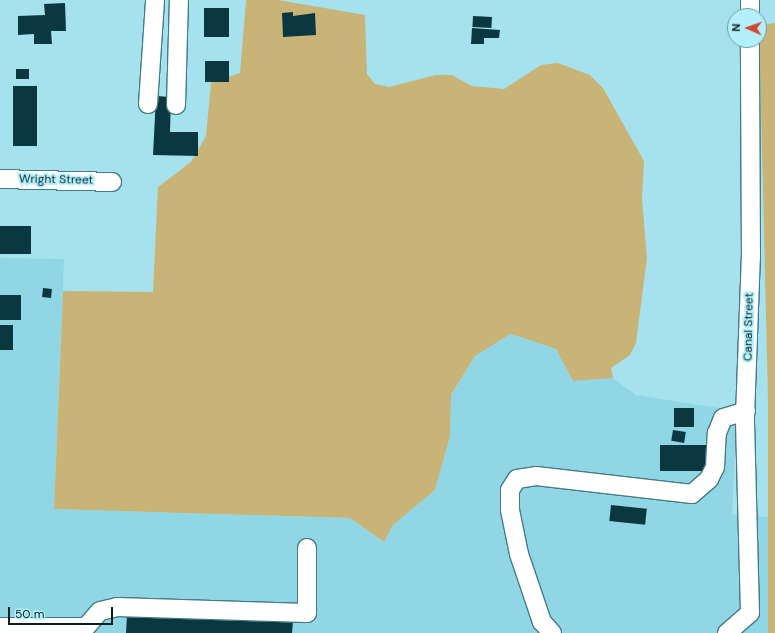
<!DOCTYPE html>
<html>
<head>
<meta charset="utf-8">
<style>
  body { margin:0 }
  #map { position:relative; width:775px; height:633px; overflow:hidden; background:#a6e2ee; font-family:"DM Sans",sans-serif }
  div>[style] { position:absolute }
  .built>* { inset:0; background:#91d6e4 }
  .green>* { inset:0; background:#c9b478 }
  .building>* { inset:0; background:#0b3840; transform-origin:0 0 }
  .roads { filter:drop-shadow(1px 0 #427c87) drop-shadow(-1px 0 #427c87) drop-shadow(0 1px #427c87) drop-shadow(0 -1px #427c87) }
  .minor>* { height:18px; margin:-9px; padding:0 9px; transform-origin:9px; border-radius:9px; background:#fff }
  span { translate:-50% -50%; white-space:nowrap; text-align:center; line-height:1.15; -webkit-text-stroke:4px #b3f0fb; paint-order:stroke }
  .street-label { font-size:12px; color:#061f23 }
  .north { position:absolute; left:727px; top:8px; width:40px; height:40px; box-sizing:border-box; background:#b3f0fb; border:1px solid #6e9ca5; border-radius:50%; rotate:272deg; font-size:11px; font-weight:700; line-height:16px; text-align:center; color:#061f23 }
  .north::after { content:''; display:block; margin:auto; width:14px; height:18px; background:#d44733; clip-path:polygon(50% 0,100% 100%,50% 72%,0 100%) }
  .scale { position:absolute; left:8px; top:607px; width:105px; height:18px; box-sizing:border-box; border:2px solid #061f23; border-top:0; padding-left:5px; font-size:12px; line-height:14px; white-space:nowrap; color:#061f23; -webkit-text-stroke:3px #b3f0fb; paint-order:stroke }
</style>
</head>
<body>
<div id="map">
  <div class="built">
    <div style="clip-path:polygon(0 258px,64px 259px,54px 509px,350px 518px,384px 542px,393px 525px,435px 490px,450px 436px,451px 396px,475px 356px,511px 334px,556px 349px,573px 381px,613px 378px,636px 395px,737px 411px,732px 515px,775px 517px,775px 633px,0 633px)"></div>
  </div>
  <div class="green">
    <div style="clip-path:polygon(246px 0,278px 0,365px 15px,367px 74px,375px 84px,389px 87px,436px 75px,452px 75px,472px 86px,504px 89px,541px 65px,558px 63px,590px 75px,603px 88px,644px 161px,642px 199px,647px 258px,636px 343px,630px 355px,611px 368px,613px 378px,573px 381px,556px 349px,511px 334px,475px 356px,451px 395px,450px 436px,435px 490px,393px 525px,384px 542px,350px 518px,54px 509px,63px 291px,153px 292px,158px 187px,191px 162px,206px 136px,211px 83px,240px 73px)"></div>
    <div style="clip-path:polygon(775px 23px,775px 633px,768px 633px,768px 401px,759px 25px)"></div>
  </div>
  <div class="building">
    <div style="clip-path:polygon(65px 3px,66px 31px,51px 31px,52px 44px,34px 44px,34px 34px,18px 35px,18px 16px,45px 15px,44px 4px)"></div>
    <div style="left:204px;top:8px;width:25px;height:29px"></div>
    <div style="clip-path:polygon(293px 12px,293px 16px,315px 13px,316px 35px,283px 37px,282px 13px)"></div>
    <div style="left:473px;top:16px;width:19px;height:11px;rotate:3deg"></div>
    <div style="clip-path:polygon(472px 28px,500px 30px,499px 38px,484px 38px,484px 44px,471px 44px)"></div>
    <div style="left:205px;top:61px;width:24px;height:21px"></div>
    <div style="left:16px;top:69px;width:13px;height:10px"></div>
    <div style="left:13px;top:86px;width:24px;height:60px"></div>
    <div style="clip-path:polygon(156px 96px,171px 97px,170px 132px,198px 132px,198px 156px,153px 155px)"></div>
    <div style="left:0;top:226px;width:31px;height:28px"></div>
    <div style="left:43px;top:288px;width:9px;height:9px;rotate:6deg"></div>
    <div style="left:0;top:295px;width:21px;height:25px"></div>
    <div style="left:0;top:325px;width:13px;height:25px"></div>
    <div style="left:674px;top:408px;width:20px;height:19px"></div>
    <div style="left:673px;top:430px;width:13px;height:11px;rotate:9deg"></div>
    <div style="left:660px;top:445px;width:51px;height:26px"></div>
    <div style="left:611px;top:505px;width:36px;height:16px;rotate:6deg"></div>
    <div style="clip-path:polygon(127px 616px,293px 621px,292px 633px,126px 633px)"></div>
  </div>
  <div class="roads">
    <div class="minor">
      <div style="left:750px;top:16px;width:16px;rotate:-90deg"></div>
      <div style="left:148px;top:104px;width:104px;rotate:-86.1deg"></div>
      <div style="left:176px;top:105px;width:105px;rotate:-88.4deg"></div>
      <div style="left:0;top:179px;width:112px;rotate:1.5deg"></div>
      <div style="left:0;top:627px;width:86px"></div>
      <div style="left:86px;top:627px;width:21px;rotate:-49deg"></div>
      <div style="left:100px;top:611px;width:17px;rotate:-13deg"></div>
      <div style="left:117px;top:607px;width:190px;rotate:1.8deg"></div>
      <div style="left:307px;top:613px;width:65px;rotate:-90deg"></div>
      <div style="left:552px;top:633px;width:15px;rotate:-132deg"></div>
      <div style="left:542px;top:622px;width:72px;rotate:-108.7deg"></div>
      <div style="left:519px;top:554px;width:45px;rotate:-101.6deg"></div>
      <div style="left:510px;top:510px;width:20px;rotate:-90deg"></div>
      <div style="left:510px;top:490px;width:13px;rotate:-58deg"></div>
      <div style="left:517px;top:479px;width:19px;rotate:-9deg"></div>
      <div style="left:536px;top:476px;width:157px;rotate:6.6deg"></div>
      <div style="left:692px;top:494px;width:23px;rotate:-41deg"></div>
      <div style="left:709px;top:479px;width:13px;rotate:-63deg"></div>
      <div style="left:715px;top:467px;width:34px;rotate:-87deg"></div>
      <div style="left:717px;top:433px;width:16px;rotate:-68deg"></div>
      <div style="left:723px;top:418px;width:24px;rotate:-17deg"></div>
      <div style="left:727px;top:633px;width:30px;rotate:-41deg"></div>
      <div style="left:750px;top:613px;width:196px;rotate:-91.5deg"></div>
      <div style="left:745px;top:417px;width:160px;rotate:-87.9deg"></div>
      <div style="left:751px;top:257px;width:217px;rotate:-90.3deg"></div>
    </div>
  </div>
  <div class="street-label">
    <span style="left:56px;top:180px;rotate:1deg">Wright Street</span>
    <span style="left:749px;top:327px;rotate:-89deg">Canal Street</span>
  </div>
  <div class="north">N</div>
  <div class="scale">50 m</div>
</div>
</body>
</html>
